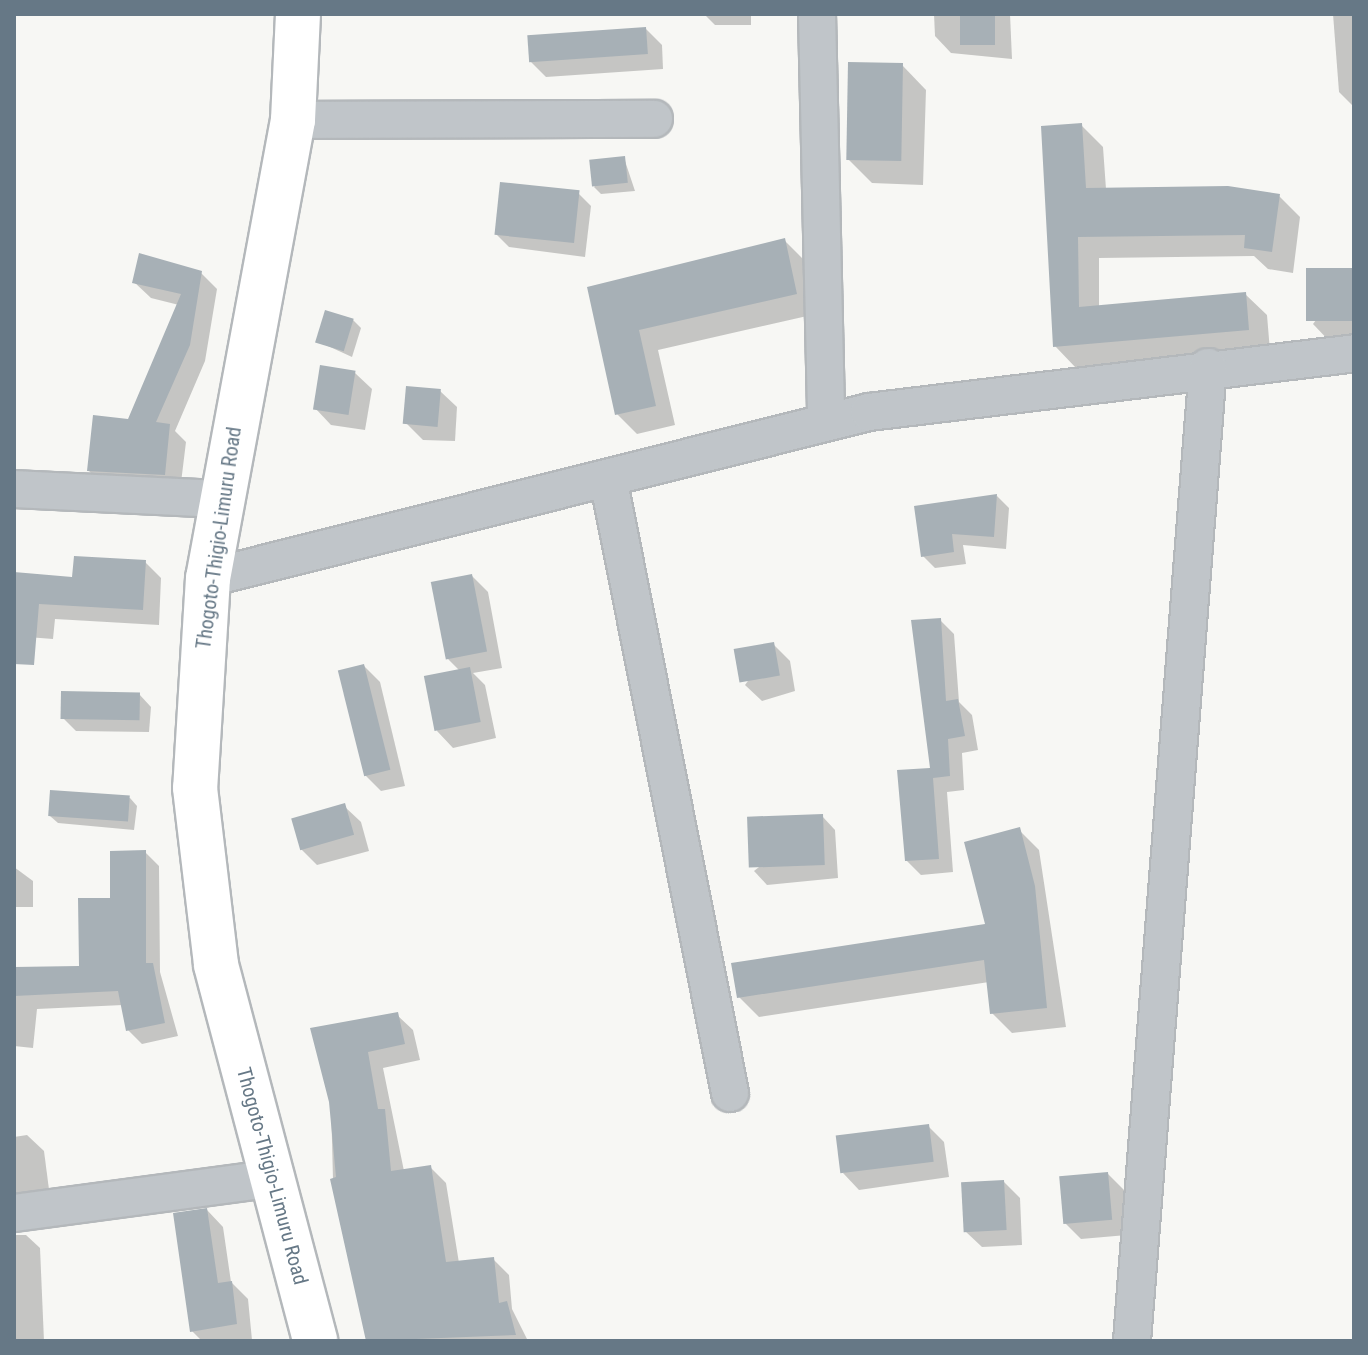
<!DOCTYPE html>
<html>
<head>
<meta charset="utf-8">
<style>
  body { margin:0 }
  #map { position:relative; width:1368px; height:1355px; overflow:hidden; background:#f7f7f4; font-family:"Roboto Condensed",sans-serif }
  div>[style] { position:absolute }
  .shadow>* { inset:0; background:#0003 }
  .building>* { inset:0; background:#a7b0b6; transform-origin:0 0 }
  .roads { filter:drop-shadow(2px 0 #b4b8bb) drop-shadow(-2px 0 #b4b8bb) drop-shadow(0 2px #b4b8bb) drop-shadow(0 -2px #b4b8bb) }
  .street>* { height:36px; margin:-18px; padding:0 18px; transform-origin:18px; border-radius:18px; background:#c0c5c9 }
  .highway>* { height:44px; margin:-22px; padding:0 22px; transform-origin:22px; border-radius:22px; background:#fff }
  span { translate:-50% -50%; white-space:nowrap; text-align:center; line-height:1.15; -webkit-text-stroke:8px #fff; paint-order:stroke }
  .street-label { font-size:20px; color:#667886 }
  .frame { position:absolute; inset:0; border:16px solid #667886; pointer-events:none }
</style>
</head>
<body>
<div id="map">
  <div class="shadow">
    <div style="clip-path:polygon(704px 14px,751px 14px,751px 25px,715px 25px)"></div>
    <div style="clip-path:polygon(934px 14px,1010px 14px,1012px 59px,951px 53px,935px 36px)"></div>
    <div style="clip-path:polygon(1333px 14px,1354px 14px,1354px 107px,1339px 92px)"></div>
    <div style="clip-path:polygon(646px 29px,662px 45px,663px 69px,546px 77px,530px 61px)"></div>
    <div style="clip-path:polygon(902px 65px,926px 90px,923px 185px,872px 183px,848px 159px)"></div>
    <div style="clip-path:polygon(1081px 125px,1103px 147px,1106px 189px,1279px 196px,1300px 217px,1293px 273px,1268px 269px,1254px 256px,1099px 258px,1099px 307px,1245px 294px,1267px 315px,1270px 351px,1076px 368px,1055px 346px)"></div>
    <div style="clip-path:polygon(624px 158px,635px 191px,601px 194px,594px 187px)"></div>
    <div style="clip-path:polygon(578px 193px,591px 206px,585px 257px,509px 247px,496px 234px)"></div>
    <div style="clip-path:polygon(784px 240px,804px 260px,816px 314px,658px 350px,675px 425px,637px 434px,617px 414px,589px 289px)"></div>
    <div style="clip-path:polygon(1354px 270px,1354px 343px,1333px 345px,1313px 324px)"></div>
    <div style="clip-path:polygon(201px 273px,217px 289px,205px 361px,175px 431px,186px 442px,180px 491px,105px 487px,89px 471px,129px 421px,179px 305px,151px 298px,134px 282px)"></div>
    <div style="clip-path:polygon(353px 320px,361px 328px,352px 357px,317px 341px)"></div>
    <div style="clip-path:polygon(355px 373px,372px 389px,365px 430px,331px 425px,315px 408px)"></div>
    <div style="clip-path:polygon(440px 391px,457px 407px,455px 441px,423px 440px,406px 423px)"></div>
    <div style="clip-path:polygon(997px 496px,1009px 508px,1006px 549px,963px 545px,966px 564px,935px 568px,923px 556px)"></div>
    <div style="clip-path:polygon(145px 562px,161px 578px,159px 625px,55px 619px,53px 639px,14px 636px,14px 574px,74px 579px)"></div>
    <div style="clip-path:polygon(472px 576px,488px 592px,502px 668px,473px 673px,485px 685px,496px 738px,453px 748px,437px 731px,460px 671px,448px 659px)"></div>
    <div style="clip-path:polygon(940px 620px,954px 634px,959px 702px,972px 715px,978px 750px,962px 753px,964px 790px,947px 792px,953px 872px,921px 875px,906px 860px,932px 770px)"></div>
    <div style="clip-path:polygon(774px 645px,790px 661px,795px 691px,762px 701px,745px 685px)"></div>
    <div style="clip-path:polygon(364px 666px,380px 682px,405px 786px,381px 791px,365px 775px)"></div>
    <div style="clip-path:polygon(139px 694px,151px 707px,149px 732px,76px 731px,63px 718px)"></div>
    <div style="clip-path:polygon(130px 798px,137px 806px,134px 830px,58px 823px,50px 816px)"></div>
    <div style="clip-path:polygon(344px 806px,361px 822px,369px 851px,317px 865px,301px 849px)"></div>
    <div style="clip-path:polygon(822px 816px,835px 830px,838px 878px,767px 885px,754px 871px)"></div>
    <div style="clip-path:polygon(1019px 830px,1039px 850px,1066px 1027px,1012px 1033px,992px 1013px,989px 982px,759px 1017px,739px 997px,987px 925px)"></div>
    <div style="clip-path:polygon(145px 852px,159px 866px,160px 972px,178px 1036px,142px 1044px,128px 1030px,123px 1005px,37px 1009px,33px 1048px,14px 1046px,14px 968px,81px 968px)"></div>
    <div style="clip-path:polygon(14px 867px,33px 881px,33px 907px,14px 907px)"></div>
    <div style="clip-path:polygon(397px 1015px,413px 1030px,420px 1060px,383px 1068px,404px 1171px,430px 1167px,446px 1183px,459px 1263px,493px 1259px,509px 1275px,512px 1309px,528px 1341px,368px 1341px,333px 1180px,331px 1102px,313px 1029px)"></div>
    <div style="clip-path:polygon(928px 1126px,944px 1142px,949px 1177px,859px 1190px,843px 1173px)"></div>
    <div style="clip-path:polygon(27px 1135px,44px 1151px,51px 1205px,14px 1205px,14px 1137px)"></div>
    <div style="clip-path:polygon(1108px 1174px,1124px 1190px,1127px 1235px,1081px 1239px,1065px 1223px)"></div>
    <div style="clip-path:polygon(1004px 1182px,1020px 1198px,1022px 1245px,982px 1247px,965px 1231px)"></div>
    <div style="clip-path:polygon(207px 1210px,223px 1227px,231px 1282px,248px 1299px,252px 1340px,202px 1341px,192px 1331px)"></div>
    <div style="clip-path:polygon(14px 1235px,26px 1235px,40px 1248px,44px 1341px,14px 1341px)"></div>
  </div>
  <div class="building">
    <div style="left:960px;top:14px;width:35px;height:31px"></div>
    <div style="left:646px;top:27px;width:27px;height:119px;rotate:86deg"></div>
    <div style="left:848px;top:62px;width:55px;height:98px;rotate:1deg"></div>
    <div style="clip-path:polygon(1082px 123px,1086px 188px,1228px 186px,1280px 194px,1272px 252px,1244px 248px,1245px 235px,1078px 237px,1079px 307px,1246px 292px,1249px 330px,1053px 347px,1041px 126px)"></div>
    <div style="left:625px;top:156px;width:27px;height:36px;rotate:84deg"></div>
    <div style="left:500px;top:182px;width:80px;height:53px;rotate:6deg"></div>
    <div style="clip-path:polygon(785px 238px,797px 294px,639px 330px,656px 406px,615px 415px,587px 287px)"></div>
    <div style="clip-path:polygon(139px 253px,202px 271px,190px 345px,156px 422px,170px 424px,165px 475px,87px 471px,93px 415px,128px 419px,181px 294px,132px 283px)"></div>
    <div style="left:1354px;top:268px;width:53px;height:48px;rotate:90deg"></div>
    <div style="left:325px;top:310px;width:30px;height:34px;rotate:17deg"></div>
    <div style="left:320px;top:365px;width:36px;height:45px;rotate:9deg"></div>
    <div style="left:406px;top:386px;width:35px;height:38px;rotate:5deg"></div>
    <div style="clip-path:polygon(997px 494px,994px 537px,952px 534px,954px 552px,921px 557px,914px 506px)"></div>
    <div style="clip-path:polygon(74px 556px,146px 560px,143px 610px,39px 604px,34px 665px,14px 664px,14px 572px,72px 577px)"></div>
    <div style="left:472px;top:574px;width:79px;height:42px;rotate:79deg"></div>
    <div style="clip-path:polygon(941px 618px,946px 701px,958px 699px,965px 736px,948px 739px,950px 776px,933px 778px,939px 859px,905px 861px,897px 770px,930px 768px,911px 620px)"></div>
    <div style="left:774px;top:642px;width:34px;height:41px;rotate:80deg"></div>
    <div style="left:364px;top:664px;width:109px;height:27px;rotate:76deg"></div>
    <div style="left:470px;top:667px;width:56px;height:47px;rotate:79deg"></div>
    <div style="left:61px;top:691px;width:79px;height:28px;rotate:1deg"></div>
    <div style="left:50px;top:790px;width:80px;height:26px;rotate:4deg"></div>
    <div style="left:345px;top:803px;width:33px;height:56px;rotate:74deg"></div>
    <div style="left:823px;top:814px;width:51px;height:76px;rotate:88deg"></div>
    <div style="clip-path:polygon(1020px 827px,1035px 886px,1047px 1008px,990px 1014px,984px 960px,737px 998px,731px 963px,985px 924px,964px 842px)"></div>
    <div style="clip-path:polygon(146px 850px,146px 963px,153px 963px,165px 1023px,126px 1031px,118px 991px,14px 996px,14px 967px,79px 966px,78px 898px,110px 898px,110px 851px)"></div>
    <div style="clip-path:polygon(398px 1012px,405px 1044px,368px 1052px,378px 1109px,385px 1109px,391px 1171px,431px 1165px,446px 1262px,494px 1257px,499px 1303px,507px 1301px,516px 1335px,366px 1341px,330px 1179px,336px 1177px,329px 1102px,310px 1028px)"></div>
    <div style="left:929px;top:1124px;width:38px;height:94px;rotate:83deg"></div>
    <div style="left:1108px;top:1172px;width:48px;height:49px;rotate:85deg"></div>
    <div style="left:1004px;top:1180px;width:50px;height:43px;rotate:87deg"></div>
    <div style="clip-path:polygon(207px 1208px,218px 1283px,232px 1281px,237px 1324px,190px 1332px,173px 1213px)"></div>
  </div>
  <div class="roads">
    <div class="street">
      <div style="left:817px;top:14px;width:408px;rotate:88.7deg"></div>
      <div style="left:293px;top:120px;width:361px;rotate:-0.2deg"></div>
      <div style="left:608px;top:478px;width:627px;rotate:78.78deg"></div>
      <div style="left:14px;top:489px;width:208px;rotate:2.8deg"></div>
      <div style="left:208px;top:578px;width:682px;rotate:-14.1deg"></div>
      <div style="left:869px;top:412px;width:489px;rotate:-6.9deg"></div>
      <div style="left:14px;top:1213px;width:264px;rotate:-7.6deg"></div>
      <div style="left:1132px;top:1341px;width:977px;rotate:-85.54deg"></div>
    </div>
    <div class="highway">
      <div style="left:298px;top:14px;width:106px;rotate:92.7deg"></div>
      <div style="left:293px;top:120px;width:466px;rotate:100.5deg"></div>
      <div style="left:208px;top:578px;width:210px;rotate:93.5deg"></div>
      <div style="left:195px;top:788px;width:178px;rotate:83.2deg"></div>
      <div style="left:216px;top:965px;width:389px;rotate:75.2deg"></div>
    </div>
  </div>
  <div class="street-label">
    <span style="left:219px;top:538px;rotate:-82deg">Thogoto-Thigio-Limuru Road</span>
    <span style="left:272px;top:1176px;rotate:75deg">Thogoto-Thigio-Limuru Road</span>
  </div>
  <div class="frame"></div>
</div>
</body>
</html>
